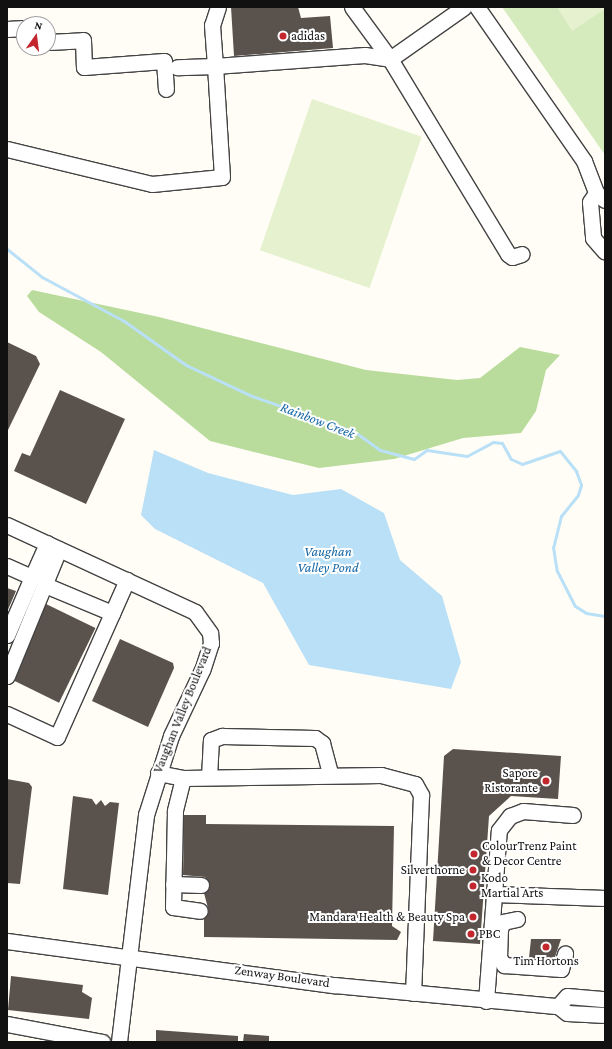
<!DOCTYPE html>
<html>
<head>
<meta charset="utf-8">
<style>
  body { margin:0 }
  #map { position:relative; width:612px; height:1049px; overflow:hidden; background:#fffdf5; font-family:"Crimson Pro",serif }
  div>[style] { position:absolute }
  .green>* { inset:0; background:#d5ebbd }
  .forest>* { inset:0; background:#b9dc9c }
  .pitch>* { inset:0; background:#e6f2cf; transform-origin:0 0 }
  .water>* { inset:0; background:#b9e0f7 }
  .stream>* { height:3px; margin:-1.5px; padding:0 1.5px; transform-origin:1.5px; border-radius:1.5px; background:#b9e0f7 }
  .building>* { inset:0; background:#5a524d; transform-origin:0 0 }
  .roads { filter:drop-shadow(1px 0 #444) drop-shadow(-1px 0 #444) drop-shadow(0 1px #444) drop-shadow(0 -1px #444) }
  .minor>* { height:15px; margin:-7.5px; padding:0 7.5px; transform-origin:7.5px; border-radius:7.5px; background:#fff }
  .dots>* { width:11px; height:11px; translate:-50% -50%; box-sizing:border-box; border:2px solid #fff; border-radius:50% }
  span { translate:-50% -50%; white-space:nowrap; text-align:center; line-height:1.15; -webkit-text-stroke:4px #fff; paint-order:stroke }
  .poi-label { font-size:13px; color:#111 }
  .left { translate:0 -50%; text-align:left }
  .right { translate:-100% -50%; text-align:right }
  .street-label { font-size:13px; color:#111 }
  .water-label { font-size:14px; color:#1768a6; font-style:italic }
  .frame { position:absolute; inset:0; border:8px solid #111; pointer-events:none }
  .north { position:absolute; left:16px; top:16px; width:40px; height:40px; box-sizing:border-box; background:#fff; border:1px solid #a0a0a0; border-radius:50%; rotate:14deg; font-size:11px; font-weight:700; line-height:16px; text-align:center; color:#111 }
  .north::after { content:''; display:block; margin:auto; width:14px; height:18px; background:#c4262e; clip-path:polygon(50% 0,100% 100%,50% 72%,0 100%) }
</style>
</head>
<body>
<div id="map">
  <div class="green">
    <div style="clip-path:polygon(502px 7px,605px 7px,605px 155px)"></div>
  </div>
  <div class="forest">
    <div style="clip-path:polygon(32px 290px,159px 317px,366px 370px,457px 380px,480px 378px,520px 347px,560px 355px,546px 370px,536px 411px,521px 433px,463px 438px,394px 459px,319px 468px,210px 441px,101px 352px,39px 312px,27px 296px)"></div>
  </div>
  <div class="pitch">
    <div style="clip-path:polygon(557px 7px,605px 7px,605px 9px,572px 31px)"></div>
    <div style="left:312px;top:99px;width:116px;height:160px;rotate:19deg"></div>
  </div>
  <div class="water">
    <div style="clip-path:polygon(154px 450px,208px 473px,293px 495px,341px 489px,384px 513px,400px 560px,442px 596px,461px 662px,451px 689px,309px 665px,263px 583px,155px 529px,141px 515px)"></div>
  </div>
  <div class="stream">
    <div style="left:7px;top:249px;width:45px;rotate:38.7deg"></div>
    <div style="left:42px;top:277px;width:93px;rotate:28.2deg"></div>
    <div style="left:124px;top:321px;width:76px;rotate:35.4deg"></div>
    <div style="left:186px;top:365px;width:73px;rotate:25.2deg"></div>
    <div style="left:252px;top:396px;width:109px;rotate:19.3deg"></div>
    <div style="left:355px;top:432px;width:31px;rotate:36deg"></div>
    <div style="left:380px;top:450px;width:35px;rotate:15deg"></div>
    <div style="left:414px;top:459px;width:16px;rotate:-35deg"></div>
    <div style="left:427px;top:450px;width:40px;rotate:8.5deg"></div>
    <div style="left:467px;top:456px;width:30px;rotate:-28deg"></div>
    <div style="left:493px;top:442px;width:9px;rotate:6deg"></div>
    <div style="left:502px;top:443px;width:18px;rotate:61deg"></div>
    <div style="left:511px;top:459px;width:12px;rotate:24deg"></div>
    <div style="left:522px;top:464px;width:40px;rotate:-18.9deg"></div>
    <div style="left:560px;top:451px;width:26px;rotate:51deg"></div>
    <div style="left:576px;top:471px;width:15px;rotate:70deg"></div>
    <div style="left:581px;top:485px;width:10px;rotate:107deg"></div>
    <div style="left:578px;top:495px;width:27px;rotate:129deg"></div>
    <div style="left:561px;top:516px;width:32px;rotate:104deg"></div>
    <div style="left:553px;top:547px;width:24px;rotate:81deg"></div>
    <div style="left:557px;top:571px;width:39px;rotate:63deg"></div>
    <div style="left:575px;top:606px;width:13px;rotate:32deg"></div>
    <div style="left:586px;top:613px;width:19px;rotate:9deg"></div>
  </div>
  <div class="building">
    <div style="clip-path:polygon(231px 7px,298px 7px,301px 18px,330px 16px,333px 48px,234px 56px)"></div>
    <div style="clip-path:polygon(7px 342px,36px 356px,40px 364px,7px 432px)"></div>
    <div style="clip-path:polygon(60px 390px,125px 419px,86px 504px,14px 471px,22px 453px,30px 456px)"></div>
    <div style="clip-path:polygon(7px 588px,16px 591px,7px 612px)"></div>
    <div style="left:46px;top:604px;width:55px;height:83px;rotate:26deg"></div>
    <div style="clip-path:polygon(120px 639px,173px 663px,174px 668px,148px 727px,92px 701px)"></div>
    <div style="clip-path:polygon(453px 749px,561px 756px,558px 799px,511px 796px,489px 816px,480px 944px,433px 941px,444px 756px)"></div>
    <div style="clip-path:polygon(7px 779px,29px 783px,32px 787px,20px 884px,7px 883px)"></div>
    <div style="clip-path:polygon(73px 796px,92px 799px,96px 805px,101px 800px,105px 806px,110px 802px,119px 803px,108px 895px,63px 889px)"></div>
    <div style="clip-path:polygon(184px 815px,206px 815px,206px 824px,394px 826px,392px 926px,401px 932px,397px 940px,204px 937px,204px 919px,209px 912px,204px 893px,210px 885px,205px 877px,183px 875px)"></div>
    <div style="clip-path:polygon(531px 939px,561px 939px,554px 960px,529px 958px)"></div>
    <div style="clip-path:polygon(11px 976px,83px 985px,82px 992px,92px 998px,89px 1019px,8px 1010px)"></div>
    <div style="clip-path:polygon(156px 1030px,238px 1036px,238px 1042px,156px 1042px)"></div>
    <div style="clip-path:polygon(244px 1034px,269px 1036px,269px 1042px,243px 1042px)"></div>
  </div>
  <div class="roads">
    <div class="minor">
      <div style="left:218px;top:7px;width:19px;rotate:108deg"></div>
      <div style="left:212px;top:25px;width:41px;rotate:85.8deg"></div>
      <div style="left:215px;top:66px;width:150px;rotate:-4.2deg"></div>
      <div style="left:365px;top:55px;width:25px;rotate:9deg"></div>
      <div style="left:390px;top:59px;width:90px;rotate:-35.1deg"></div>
      <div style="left:352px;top:7px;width:64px;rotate:53.8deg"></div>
      <div style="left:390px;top:59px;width:228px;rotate:58.8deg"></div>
      <div style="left:508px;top:254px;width:5px;rotate:37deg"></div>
      <div style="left:512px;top:257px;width:10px;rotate:-17deg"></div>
      <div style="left:477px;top:7px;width:188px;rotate:55.2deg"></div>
      <div style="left:584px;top:161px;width:34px;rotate:69deg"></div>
      <div style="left:596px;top:193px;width:11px;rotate:38deg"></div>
      <div style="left:7px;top:29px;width:17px;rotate:-3deg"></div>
      <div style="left:48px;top:42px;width:35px;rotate:-3deg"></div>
      <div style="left:83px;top:40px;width:27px;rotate:88deg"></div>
      <div style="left:84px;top:67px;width:80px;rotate:-4.3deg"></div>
      <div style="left:164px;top:61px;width:28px;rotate:86deg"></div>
      <div style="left:7px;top:149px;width:149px;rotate:13.6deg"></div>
      <div style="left:152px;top:184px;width:70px;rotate:-5.7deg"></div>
      <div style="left:222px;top:177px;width:111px;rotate:-93.6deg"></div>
      <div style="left:215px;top:66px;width:38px;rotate:178deg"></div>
      <div style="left:596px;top:193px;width:11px;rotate:124deg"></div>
      <div style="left:590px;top:202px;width:36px;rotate:85deg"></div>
      <div style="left:593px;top:238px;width:18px;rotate:49deg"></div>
      <div style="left:7px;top:525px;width:207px;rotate:24.8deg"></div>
      <div style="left:195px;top:612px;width:26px;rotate:54deg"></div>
      <div style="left:210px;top:633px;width:10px;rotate:84deg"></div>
      <div style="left:211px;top:643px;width:28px;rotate:108deg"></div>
      <div style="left:202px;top:670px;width:73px;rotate:115.2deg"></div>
      <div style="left:171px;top:736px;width:83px;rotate:107.6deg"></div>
      <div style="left:146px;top:815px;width:229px;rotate:96.8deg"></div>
      <div style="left:7px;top:566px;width:27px;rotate:24deg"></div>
      <div style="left:32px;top:577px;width:37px;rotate:-66deg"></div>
      <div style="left:45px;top:585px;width:73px;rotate:22.7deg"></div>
      <div style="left:7px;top:635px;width:63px;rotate:-66.7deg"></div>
      <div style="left:7px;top:676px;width:137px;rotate:-67.7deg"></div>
      <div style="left:7px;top:714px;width:55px;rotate:24.7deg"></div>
      <div style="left:57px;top:737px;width:172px;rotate:-66deg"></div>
      <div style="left:158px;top:773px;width:25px;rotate:11deg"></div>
      <div style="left:183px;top:778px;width:198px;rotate:-0.9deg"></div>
      <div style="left:381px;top:775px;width:35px;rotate:15deg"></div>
      <div style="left:415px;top:784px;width:13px;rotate:61deg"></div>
      <div style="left:421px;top:795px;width:198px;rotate:92.3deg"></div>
      <div style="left:209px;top:777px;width:37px;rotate:-87deg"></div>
      <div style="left:211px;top:740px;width:12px;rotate:-20deg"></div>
      <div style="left:222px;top:736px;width:93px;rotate:1.2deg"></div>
      <div style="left:315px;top:738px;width:9px;rotate:36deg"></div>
      <div style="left:322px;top:743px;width:31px;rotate:75deg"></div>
      <div style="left:183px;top:778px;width:34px;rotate:104deg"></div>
      <div style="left:175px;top:811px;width:96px;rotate:91.2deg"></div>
      <div style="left:173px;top:907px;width:27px;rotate:8deg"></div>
      <div style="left:173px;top:884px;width:28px;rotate:2deg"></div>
      <div style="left:493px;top:894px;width:112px;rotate:2deg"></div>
      <div style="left:517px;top:919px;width:14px;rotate:168deg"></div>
      <div style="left:503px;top:922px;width:8px;rotate:113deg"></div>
      <div style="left:500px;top:929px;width:29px;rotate:92deg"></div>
      <div style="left:499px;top:958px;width:9px;rotate:54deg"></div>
      <div style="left:504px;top:965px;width:57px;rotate:4deg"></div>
      <div style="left:561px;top:969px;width:16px;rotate:-75deg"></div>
      <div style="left:7px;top:941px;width:330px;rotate:7.7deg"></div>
      <div style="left:334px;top:985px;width:225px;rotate:5.4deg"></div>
      <div style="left:558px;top:1006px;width:11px;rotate:38deg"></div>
      <div style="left:567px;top:1013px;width:38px;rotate:3deg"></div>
      <div style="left:486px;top:1001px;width:171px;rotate:-85.7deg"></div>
      <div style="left:499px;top:830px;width:18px;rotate:-52deg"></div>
      <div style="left:510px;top:816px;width:14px;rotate:-21deg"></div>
      <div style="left:523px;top:811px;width:50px;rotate:4.6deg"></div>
      <div style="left:558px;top:1006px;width:13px;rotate:-48deg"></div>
      <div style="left:567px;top:996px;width:38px;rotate:5deg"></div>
      <div style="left:7px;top:1024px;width:97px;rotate:10.7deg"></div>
    </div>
  </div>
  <div class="dots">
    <div style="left:283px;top:36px;background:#c4262e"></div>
    <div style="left:546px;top:781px;background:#c4262e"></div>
    <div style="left:474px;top:854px;background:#c4262e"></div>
    <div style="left:473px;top:870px;background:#c4262e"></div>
    <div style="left:473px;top:886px;background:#c4262e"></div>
    <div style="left:473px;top:917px;background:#c4262e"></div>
    <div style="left:471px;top:934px;background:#c4262e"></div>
    <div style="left:546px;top:947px;background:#c4262e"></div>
  </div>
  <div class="poi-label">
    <span class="left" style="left:291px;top:36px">adidas</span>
    <span class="right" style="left:538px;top:781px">Sapore<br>Ristorante</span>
    <span class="left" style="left:482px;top:854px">ColourTrenz Paint<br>&amp; Decor Centre</span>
    <span class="right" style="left:465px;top:870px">Silverthorne</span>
    <span class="left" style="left:481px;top:886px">Kodo<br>Martial Arts</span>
    <span class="right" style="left:465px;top:917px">Mandara Health &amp; Beauty Spa</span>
    <span class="left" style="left:479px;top:934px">PBC</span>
    <span style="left:546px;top:961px">Tim Hortons</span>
  </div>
  <div class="street-label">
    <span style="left:183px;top:710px;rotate:-68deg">Vaughan Valley Boulevard</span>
    <span style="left:282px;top:977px;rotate:8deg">Zenway Boulevard</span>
  </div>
  <div class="water-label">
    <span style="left:318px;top:420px;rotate:21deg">Rainbow Creek</span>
    <span style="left:328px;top:559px">Vaughan<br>Valley Pond</span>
  </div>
  <div class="frame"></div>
  <div class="north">N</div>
</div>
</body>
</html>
